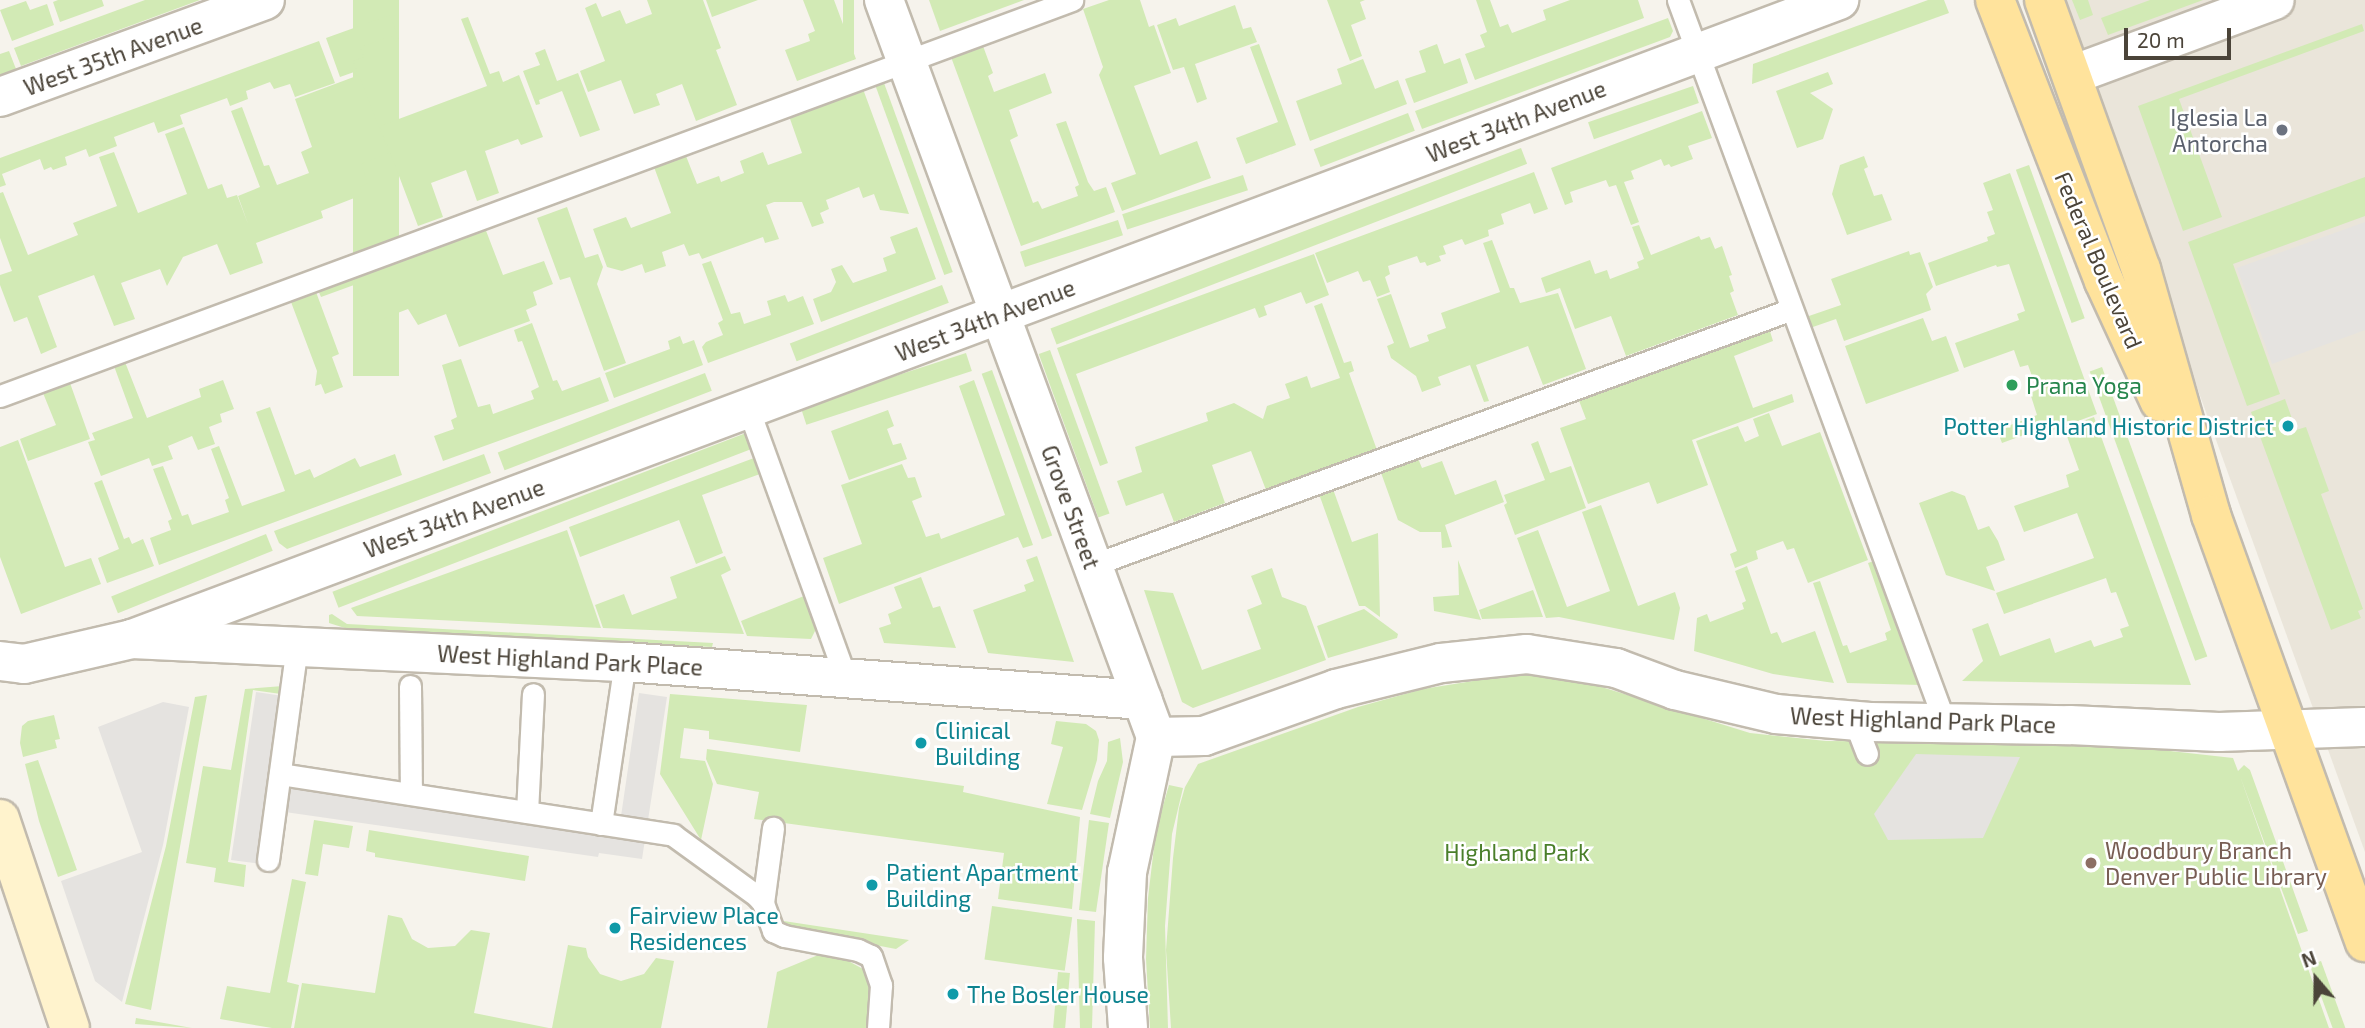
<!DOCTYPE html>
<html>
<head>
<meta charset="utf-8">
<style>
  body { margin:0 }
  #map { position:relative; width:2365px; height:1028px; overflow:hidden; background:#f6f3ec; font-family:"Exo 2",sans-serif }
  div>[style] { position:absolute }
  .residential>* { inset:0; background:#eae5da }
  .green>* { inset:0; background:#d2eab5; transform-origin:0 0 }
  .parking>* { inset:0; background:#e5e3e0 }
  .roads { filter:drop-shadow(2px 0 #c2bbae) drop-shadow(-2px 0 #c2bbae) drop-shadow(0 2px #c2bbae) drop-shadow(0 -2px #c2bbae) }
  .service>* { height:21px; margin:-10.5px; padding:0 10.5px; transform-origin:10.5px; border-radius:10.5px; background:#fff }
  .minor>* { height:38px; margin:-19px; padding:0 19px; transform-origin:19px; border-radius:19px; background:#fff }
  .secondary>* { height:38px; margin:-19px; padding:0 19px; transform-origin:19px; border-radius:19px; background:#fff3cd }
  .primary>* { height:38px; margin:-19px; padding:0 19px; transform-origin:19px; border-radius:19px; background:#ffe39c }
  .dots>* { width:19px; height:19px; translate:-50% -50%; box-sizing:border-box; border:4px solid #fff; border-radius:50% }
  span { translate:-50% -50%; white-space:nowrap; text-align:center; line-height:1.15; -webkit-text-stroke:5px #fff; paint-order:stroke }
  .street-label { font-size:23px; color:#4b4439 }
  .worship-label { font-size:23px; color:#5b616d }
  .right { translate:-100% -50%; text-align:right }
  .leisure-label { font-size:23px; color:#27864d }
  .left { translate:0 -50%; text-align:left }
  .culture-label { font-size:23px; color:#0d838f }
  .education-label { font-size:23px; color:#785e54 }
  .park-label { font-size:23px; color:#4a7f2a }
  .north { position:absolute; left:2281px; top:944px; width:70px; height:70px; -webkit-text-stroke:5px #fff; paint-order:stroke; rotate:340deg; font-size:19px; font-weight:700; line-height:28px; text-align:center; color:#4b4439 }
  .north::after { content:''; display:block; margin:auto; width:24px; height:32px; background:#4b4439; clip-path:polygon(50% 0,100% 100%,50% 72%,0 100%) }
  .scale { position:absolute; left:2124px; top:28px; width:107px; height:32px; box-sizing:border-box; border:4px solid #4b4439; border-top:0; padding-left:9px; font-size:21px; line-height:24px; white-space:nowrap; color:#4b4439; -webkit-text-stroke:5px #fff; paint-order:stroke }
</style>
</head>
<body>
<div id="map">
  <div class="residential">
    <div style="clip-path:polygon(2057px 0,2365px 0,2365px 852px)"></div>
  </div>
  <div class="green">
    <div style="clip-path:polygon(58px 0,102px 0,104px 6px,60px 22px,53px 2px)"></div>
    <div style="clip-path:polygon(145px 0,200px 0,21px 66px,14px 48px)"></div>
    <div style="left:353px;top:0;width:46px;height:376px"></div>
    <div style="clip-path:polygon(647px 0,703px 0,721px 48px,716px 50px,737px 105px,696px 121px,682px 84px,656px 94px,660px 105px,634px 114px,621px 80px,588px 92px,580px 71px,605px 61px,585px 8px,596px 3px,602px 17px,620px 10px,626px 24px,652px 14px)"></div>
    <div style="clip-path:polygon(706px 0,758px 0,712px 17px)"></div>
    <div style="clip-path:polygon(803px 0,834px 0,856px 59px,797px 81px,785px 50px,810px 41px,808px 34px,815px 31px)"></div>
    <div style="left:843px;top:0;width:11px;height:60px"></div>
    <div style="clip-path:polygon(929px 0,1024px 0,940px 31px)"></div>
    <div style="clip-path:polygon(1109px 0,1140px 0,1149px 27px,1154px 25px,1171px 73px,1134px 86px,1160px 155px,1197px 141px,1211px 178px,1122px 211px,1111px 183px,1136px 174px,1099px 75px,1103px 67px,1083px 9px)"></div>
    <div style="clip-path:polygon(1327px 0,1365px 0,1360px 2px,1366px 19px,1351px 25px,1362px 56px,1350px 61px)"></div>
    <div style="clip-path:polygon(1476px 0,1490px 0,1500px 27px,1508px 24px,1512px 33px,1546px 20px,1543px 10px,1570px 0,1638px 0,1644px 18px,1475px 80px,1465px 54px,1485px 47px,1480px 35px,1487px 32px)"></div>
    <div style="clip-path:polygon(1928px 0,1944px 0,1949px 13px,1752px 84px,1753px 64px)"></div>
    <div style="clip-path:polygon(2072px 0,2088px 0,2093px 15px,2080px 20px)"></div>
    <div style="clip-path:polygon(2150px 0,2203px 0,2108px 35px,2101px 18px)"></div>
    <div style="clip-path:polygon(26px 1px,30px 10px,47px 4px,54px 25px,12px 41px,0 10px)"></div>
    <div style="clip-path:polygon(1235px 5px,1243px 29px,1251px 27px,1257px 42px,1195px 64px,1207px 99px,1197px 103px,1184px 67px,1173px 70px,1157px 25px,1176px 18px,1179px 26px)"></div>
    <div style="clip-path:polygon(390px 15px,399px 40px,395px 42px,392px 36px,360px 47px,364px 57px,353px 61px,357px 71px,340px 77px,326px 38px)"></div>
    <div style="clip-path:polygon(468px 17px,490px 74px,499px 71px,503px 82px,519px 75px,543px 137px,521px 145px,518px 139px,485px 151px,499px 193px,477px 201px,466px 170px,431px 183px,443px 217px,418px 226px,380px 126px,487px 86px,461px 19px)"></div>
    <div style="clip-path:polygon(1668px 18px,1673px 31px,1670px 37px,1422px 129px,1415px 111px)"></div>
    <div style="clip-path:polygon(2362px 24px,2364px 31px,2179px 99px,2222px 217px,2183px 231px,2138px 106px)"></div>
    <div style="clip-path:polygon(319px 41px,335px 83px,295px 97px,290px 84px,274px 89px,270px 82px,246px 91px,248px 99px,230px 106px,227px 98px,180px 115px,183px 124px,158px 133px,154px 122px,114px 137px,117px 146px,89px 157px,86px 149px,65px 157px,67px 165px,53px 170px,51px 167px,44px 170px,40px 159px,2px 174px,6px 185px,0 187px,0 158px)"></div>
    <div style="clip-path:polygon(1259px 44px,1296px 145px,1246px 164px,1236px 138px,1278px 122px,1250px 47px)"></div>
    <div style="clip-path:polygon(1437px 44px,1444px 64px,1460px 58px,1468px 83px,1414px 103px,1405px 79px,1426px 72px,1419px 51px)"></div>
    <div style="clip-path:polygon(983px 46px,993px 73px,988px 76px,994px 92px,1045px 73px,1052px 93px,1009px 110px,1018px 136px,1010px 140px,1033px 203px,1038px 201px,1042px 209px,1078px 196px,1075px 187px,1079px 185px,1056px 124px,1066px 121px,1088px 182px,1094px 191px,1106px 187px,1115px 212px,1021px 246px,951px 57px)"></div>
    <div style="clip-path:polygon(545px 49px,557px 81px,578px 73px,600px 130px,580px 137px,562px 91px,539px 100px,540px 104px,536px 105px,523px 71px,540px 65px,535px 53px)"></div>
    <div style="clip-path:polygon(9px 51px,16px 69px,0 75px,0 54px)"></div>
    <div style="clip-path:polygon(1363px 59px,1375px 89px,1398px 80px,1407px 104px,1310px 141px,1296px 101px,1342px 84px,1337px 69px)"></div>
    <div style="clip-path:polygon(1828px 72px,1833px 84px,1810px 93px,1833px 109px,1823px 139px,1797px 148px,1776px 91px)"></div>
    <div style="clip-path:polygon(359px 75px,389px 153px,361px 164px,368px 183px,360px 187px,362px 195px,321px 211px,323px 218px,256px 243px,263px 263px,230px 275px,217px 244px,183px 257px,167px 286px,160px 269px,121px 283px,135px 319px,114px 326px,94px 275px,38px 296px,57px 347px,41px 354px,27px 317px,14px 322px,0 285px,0 275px,12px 271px,0 238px,0 193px,3px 192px,28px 255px,78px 235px,73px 223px,117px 206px,99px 157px,114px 152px,138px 213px,187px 194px,165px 134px,184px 127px,208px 189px,222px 184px,227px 198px,237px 195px,248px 224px,238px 196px,260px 187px,231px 111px,242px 107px,264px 166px,269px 165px,277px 185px,309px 173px,301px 152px,312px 147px,295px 99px)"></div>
    <div style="left:884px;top:83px;width:201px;height:9px;rotate:70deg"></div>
    <div style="left:1693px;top:86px;width:18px;height:111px;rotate:71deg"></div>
    <div style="clip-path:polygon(863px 89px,909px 214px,880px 210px,874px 194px,863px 198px,859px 187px,826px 200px,829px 209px,820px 213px,824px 223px,812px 227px,802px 202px,774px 202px,766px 205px,779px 239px,765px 243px,763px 237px,702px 259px,699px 253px,689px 256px,684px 244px,662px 252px,666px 266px,645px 273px,642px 264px,622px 271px,607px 267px,593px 229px,626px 217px,631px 228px,671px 213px,654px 167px,686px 156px,697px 184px,719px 176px,721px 182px,744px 173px,740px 161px,763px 152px,768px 165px,802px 153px,789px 116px)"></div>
    <div style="clip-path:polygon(1702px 111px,1712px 138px,1688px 146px,1693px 159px,1671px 167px,1669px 164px,1664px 166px,1661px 159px,1631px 171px,1634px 179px,1624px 182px,1639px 222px,1631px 225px,1616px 185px,1609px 187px,1606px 180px,1570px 192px,1573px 202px,1565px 205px,1551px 168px)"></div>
    <div style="left:1408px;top:113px;width:19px;height:101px;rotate:69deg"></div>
    <div style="left:1521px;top:148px;width:17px;height:504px;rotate:69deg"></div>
    <div style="clip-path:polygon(1864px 156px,1868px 167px,1864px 169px,1874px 196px,1882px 194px,1892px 220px,1847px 235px,1832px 194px,1840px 165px)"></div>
    <div style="left:2029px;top:165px;width:163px;height:14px;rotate:70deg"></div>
    <div style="clip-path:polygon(1534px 172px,1548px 209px,1534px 214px,1530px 203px,1501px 214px,1504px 224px,1488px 230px,1489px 236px,1465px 245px,1462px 239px,1443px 246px,1446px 254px,1439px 256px,1441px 261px,1427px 266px,1425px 262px,1420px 263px,1417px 256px,1388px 266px,1390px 274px,1385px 277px,1390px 292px,1377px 297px,1370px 280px,1363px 282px,1358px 271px,1327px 283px,1315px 253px)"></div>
    <div style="clip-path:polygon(2010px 173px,2097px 414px,2048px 432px,2046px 427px,2002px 443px,1997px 430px,2037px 415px,2030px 393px,2037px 390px,2028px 365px,2020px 367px,2014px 350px,1964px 368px,1955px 343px,2019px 320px,2017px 314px,2025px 311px,2009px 264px,1997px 267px,1996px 265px,1936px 286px,1928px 263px,1988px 241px,1987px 237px,1995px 234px,1987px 212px,1993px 210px,1983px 183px)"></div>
    <div style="left:1243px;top:175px;width:16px;height:127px;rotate:72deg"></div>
    <div style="clip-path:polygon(2365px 177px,2365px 216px,2233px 264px,2280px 394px,2247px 406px,2188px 242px)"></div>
    <div style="clip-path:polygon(567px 207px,585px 258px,598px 254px,603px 267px,597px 284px,626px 363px,604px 371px,570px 277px,560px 280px,537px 218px)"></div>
    <div style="left:1118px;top:220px;width:16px;height:103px;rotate:72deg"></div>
    <div style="clip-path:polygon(1639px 225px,1651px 255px,1699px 236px,1701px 240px,1710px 237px,1715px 249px,1722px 246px,1732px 275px,1729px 276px,1734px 291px,1730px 293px,1738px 315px,1626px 356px,1611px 316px,1575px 329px,1560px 288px,1546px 293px,1541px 278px,1590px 260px,1595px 274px,1607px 270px,1610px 279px,1639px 268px,1637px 262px,1644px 259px,1632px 227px)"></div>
    <div style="clip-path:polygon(917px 227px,936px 279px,821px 322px,813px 299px,831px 292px,836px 282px,831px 269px,842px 265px,853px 283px,887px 271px,883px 258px,896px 253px,890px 237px)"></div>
    <div style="clip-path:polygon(485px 228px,503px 275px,544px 261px,553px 284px,533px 292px,537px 305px,526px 310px,530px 321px,459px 347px,446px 314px,418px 325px,408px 309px,369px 324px,354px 285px,321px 297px,318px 290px)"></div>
    <div style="clip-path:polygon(1492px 240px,1510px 288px,1514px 288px,1520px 303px,1558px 293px,1586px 369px,1543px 385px,1528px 346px,1476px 365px,1489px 401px,1484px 402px,1470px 365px,1438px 377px,1441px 385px,1422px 392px,1416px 376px,1391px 358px,1387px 346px,1394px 343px,1377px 299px,1391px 294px,1410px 348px,1429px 341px,1427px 335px,1446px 328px,1441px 313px,1500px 292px,1483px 243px)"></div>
    <div style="clip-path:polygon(1909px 251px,1910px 255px,1920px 252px,1933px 287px,1926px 294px,1931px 310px,1844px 341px,1836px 319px,1810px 328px,1806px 317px,1841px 305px,1831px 279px)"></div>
    <div style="clip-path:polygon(1314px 254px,1329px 295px,1306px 304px,1301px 292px,1264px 306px,1267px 315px,1259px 318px,1255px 308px,1076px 374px,1108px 463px,1100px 466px,1057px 348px)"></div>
    <div style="clip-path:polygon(711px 261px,731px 314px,740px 312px,744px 324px,771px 315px,767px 301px,785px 295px,788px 302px,803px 296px,814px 324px,708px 363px,702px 347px,706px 342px,723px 335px,718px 323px,723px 320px,702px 264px)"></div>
    <div style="left:942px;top:285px;width:19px;height:163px;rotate:69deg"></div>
    <div style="clip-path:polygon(316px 292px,339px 354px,332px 357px,343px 387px,325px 394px,321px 384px,315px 386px,317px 371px,291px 302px)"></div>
    <div style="clip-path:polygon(1322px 303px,1344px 363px,1351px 361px,1354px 371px,1349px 373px,1377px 450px,1266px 490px,1251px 451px,1212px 465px,1225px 503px,1174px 522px,1163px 493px,1126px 506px,1117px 481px,1142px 472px,1135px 447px,1208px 421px,1206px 413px,1234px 403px,1263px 419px,1267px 406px,1290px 398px,1285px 384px,1307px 376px,1311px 388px,1340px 378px,1314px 306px)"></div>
    <div style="clip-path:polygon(1923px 318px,1932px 341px,1946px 336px,1959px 371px,1866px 404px,1845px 346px)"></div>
    <div style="clip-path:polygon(532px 323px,553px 381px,557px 380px,562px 391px,600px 377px,609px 401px,443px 461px,434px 436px,454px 429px,451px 420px,457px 417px,442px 365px,461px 359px,478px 407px,490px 404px,493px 414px,534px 399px,531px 391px,539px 387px,522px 341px,518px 342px,514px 330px)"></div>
    <div style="clip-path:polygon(1769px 328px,1773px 341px,1734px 356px,1753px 408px,1792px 394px,1794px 402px,1692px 440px,1708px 485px,1657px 504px,1649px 482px,1588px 504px,1560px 428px,1586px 419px,1578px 398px)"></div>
    <div style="clip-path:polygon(680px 336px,683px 344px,694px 340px,703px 365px,614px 398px,605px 373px,670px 349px,668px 341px)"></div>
    <div style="left:1050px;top:350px;width:174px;height:12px;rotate:70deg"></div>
    <div style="left:966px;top:353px;width:19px;height:174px;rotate:72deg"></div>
    <div style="clip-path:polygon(125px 362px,147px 418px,201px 397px,199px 389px,223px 380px,234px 409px,220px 414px,222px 422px,209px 427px,215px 444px,198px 450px,192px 436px,168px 446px,173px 459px,152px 466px,149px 458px,101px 476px,88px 442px,95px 440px,92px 433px,133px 418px,114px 366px)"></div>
    <div style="left:2102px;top:367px;width:308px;height:13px;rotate:70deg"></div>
    <div style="left:992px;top:370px;width:176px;height:11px;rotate:70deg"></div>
    <div style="left:705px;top:373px;width:19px;height:222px;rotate:69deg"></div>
    <div style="clip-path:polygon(974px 380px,1033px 545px,1023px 548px,1018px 537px,839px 604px,823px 558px,862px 544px,841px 485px,902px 464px,908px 478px,915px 477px,922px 497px,912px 501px,926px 537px,939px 533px,941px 539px,1005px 515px,959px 386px)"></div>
    <div style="clip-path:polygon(70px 383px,90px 439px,28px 461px,20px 439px,56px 425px,43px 393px)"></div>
    <div style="clip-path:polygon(2285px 399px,2296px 430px,2306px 427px,2329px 491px,2321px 494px,2363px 609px,2358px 611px,2361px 618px,2331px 630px,2251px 412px)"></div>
    <div style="clip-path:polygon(270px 407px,295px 475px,310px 469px,314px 478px,355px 458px,360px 467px,395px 454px,402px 475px,159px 565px,150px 538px,171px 530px,168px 521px,172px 519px,153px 469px,163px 466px,182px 516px,188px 514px,192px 525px,229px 512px,225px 500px,229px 498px,211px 449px,219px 446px,242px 506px,285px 491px,256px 412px)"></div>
    <div style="clip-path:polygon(888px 410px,894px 426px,887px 429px,893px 445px,901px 443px,907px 459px,849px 480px,831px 431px)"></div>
    <div style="clip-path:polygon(1769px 413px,1782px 446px,1820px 432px,1868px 560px,1808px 583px,1794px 548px,1787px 550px,1783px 541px,1756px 551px,1758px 559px,1735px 568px,1730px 554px,1737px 551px,1696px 441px,1738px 426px,1745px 442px,1759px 436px,1753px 419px)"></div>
    <div style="clip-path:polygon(2094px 417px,2191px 685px,1962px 681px,1983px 661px,1972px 629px,1988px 623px,2000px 656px,2050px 638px,2055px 653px,2091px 640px,2094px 647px,2123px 637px,2120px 629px,2129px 626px,2116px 592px,2111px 593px,2106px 578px,2004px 614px,1996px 593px,2094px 558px,2077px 513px,2024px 532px,2014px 506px,2069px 487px,2066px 475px,2079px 470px,2064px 428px)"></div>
    <div style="left:746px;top:433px;width:17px;height:443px;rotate:69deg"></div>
    <div style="clip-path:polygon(18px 440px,65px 567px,91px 558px,101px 584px,21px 614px,0 557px,0 447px)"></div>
    <div style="clip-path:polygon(1538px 441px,1550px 473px,1571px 466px,1586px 508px,1515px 535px,1504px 505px,1507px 503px,1504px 495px,1545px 480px,1531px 444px)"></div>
    <div style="clip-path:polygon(484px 454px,491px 473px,287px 549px,279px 543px,274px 531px)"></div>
    <div style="clip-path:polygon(1417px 456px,1422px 468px,1442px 461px,1455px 495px,1496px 480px,1504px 502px,1445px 525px,1452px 547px,1442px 548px,1441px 532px,1420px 532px,1398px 520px,1380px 470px)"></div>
    <div style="clip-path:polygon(754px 458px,760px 474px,702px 495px,723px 553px,696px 564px,679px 520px,580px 557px,569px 527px)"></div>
    <div style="clip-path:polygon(102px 480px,124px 539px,129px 537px,132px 544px,143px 539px,154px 566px,107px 583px,98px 558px,119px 549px,94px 483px)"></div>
    <div style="clip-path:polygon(1333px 489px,1352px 542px,1378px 533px,1380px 617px,1365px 606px,1359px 606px,1319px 494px)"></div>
    <div style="clip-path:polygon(1952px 491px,1965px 496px,1978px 530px,1989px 526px,1998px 541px,2005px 560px,1986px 567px,1995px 591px,1946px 575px,1919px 503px)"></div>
    <div style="clip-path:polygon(1601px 505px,1638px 606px,1675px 592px,1680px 608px,1674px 640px,1559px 617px,1546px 618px,1517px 538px,1538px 530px,1567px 607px,1610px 591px,1582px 512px)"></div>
    <div style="clip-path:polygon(567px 530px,601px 628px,357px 616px,351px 608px)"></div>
    <div style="left:266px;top:534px;width:18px;height:167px;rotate:68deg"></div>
    <div style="clip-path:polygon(725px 556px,731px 570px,721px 575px,744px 634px,603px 628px,595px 605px,624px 594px,632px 615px,677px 598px,670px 577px)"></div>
    <div style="clip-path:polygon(1037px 556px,1074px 662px,988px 653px,973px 610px,1026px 591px,1024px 585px,1034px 581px,1026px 560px)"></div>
    <div style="clip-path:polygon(1458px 560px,1481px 620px,1434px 611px,1433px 597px,1459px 595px)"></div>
    <div style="clip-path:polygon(1877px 560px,1921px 685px,1847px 683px,1813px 583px,1820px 581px,1843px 646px,1847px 645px,1850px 653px,1887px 640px,1885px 633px,1891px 630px,1868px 563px)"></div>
    <div style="clip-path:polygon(1747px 566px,1771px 634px,1777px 632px,1782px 643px,1815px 631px,1834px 683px,1773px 674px,1694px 651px,1697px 618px,1707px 614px,1710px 622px,1744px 609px,1742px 603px,1746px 601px,1735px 571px)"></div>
    <div style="clip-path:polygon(1272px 568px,1282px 597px,1306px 606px,1326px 660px,1193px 708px,1182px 702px,1144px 590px,1173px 593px,1202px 670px,1261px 649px,1247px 610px,1262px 604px,1251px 576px)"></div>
    <div style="clip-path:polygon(921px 577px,933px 608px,940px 606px,956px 648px,884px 643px,879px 628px,891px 624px,888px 614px,902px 608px,894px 587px)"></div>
    <div style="clip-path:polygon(1533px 590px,1543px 617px,1482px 619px,1479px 610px)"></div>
    <div style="clip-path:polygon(804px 596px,816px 629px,811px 639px,747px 636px,741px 621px)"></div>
    <div style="clip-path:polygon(1364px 609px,1398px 634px,1397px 638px,1328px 658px,1317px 626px)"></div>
    <div style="clip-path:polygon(332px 614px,347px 624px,713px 643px,712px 647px,345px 628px,329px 623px,329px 615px)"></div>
    <div style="clip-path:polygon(1523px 673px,1563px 675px,1750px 733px,1826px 741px,2098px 743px,2233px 758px,2238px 771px,2244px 765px,2250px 770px,2308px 931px,2298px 934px,2240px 776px,2329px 1028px,1171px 1028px,1166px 950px,1173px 858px,1179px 808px,1185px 787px,1198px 764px,1358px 707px,1423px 689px)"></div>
    <div style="clip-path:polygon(283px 686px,281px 694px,253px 690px,228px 862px,246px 865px,244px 887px,214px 882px,216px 868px,186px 863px,203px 766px,231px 770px,245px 689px)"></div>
    <div style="clip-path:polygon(670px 694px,807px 705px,800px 752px,709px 739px,709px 731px,684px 728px,680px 758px,705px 761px,713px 784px,701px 840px,660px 774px)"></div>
    <div style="clip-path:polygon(207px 695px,151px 1010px,125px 1004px,166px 846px,195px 697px)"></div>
    <div style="clip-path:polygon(54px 715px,60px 739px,55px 740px,57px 748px,23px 757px,20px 743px,22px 726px,28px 721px)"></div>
    <div style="clip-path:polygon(1056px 721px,1086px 724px,1096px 731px,1099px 740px,1097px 760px,1082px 810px,1047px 804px,1063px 747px,1051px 744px)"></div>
    <div style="clip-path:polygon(1120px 738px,1123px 762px,1110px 818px,1090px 814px,1098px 781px,1107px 761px,1108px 742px)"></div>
    <div style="clip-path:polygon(707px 749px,964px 786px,963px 792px,1080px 817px,1072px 909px,998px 899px,1004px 853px,754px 819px,759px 792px,717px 784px,706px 759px)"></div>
    <div style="clip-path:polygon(38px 760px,77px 870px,58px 877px,39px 821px,25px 764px)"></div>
    <div style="clip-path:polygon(1169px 785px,1183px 788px,1172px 834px,1165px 926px,1168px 1028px,1150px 1028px,1146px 959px,1148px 898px,1156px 830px)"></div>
    <div style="clip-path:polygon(314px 820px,353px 826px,349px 848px,323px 844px,318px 876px,305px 874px)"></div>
    <div style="clip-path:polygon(1089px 820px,1109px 823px,1096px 912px,1079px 910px)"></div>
    <div style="clip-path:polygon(369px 830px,529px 856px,525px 881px,375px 857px,375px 853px,366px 851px)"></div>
    <div style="clip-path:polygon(292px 879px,306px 882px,287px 982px,299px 985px,291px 1028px,272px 1028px,220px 1019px,227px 986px,270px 993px)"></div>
    <div style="left:992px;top:906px;width:81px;height:54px;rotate:8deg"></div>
    <div style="clip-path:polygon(388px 915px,402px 918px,412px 939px,428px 948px,455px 946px,471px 930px,490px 933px,474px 1013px,549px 1028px,294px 1028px,302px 983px,375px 993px)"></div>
    <div style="clip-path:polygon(1077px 919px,1095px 921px,1092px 1028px,1080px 1028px)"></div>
    <div style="clip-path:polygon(777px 920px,909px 940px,896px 949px,775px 926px)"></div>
    <div style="clip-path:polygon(568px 945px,586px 948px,588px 957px,600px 974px,621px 981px,644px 974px,656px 958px,674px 961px,661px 1028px,552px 1028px)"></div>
    <div style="clip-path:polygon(823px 953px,841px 957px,863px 969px,873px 997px,869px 1028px,767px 1028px,777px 972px)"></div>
    <div style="left:2321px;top:961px;width:72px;height:12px;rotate:70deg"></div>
    <div style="left:1058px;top:972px;width:12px;height:56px;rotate:5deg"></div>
    <div style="clip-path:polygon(136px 1018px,192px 1028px,135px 1024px)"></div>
  </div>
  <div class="parking">
    <div style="clip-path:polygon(2365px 222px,2365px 330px,2272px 364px,2237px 268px)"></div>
    <div style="clip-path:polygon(256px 692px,283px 696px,271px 780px,619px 830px,639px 693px,667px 697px,642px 859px,599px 853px,598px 857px,271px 810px,262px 864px,231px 860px)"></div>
    <div style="clip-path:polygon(163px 702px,189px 707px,163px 845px,122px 1002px,95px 981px,61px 881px,142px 852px,98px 727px)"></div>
    <div style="clip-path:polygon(1916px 754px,2020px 757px,1983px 838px,1888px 840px,1874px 814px)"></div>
  </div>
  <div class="roads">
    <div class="service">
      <div style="left:1678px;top:0;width:771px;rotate:69.73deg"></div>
      <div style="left:0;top:396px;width:1143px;rotate:-20.27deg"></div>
      <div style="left:748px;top:408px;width:287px;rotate:70.1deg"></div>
      <div style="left:1093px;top:565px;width:744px;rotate:-20.11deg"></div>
      <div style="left:410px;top:686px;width:108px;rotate:89.5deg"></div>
      <div style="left:1854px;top:720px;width:36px;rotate:69deg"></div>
      <div style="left:280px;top:774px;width:398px;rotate:8.8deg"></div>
      <div style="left:673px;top:835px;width:104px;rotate:36deg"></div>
      <div style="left:757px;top:896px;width:9px;rotate:49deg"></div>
      <div style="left:763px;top:903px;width:30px;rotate:70deg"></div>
      <div style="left:773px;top:931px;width:12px;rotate:24deg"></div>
      <div style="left:784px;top:936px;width:75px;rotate:10.7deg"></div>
      <div style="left:858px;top:950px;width:14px;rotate:25deg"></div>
      <div style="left:871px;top:956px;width:31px;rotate:71deg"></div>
      <div style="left:881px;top:985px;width:43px;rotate:94deg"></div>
      <div style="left:527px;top:812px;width:118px;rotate:-87.1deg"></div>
      <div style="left:601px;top:824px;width:164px;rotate:-81.6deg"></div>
      <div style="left:268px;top:860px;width:216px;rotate:-82.3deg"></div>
      <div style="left:763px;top:903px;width:76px;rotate:-82.4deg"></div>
    </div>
    <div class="minor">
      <div style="left:884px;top:0;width:786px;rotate:69.74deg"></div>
      <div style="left:1156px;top:737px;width:138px;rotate:102.1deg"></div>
      <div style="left:1127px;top:872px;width:86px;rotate:92.7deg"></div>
      <div style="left:1123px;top:958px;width:70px;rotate:85.9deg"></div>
      <div style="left:2072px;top:75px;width:216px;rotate:-20.3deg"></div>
      <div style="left:0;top:97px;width:282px;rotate:-20.1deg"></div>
      <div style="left:132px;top:639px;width:1823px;rotate:-20.52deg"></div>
      <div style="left:0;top:661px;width:24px;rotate:7deg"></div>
      <div style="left:24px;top:664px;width:111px;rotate:-13deg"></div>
      <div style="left:132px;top:639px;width:494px;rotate:2.7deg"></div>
      <div style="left:625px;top:662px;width:519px;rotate:4.2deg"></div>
      <div style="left:1156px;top:737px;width:48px;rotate:-1.2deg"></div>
      <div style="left:1204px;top:736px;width:140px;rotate:-19.6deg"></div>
      <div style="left:1336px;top:689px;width:108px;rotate:-13.9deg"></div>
      <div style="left:1441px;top:663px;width:86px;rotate:-6deg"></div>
      <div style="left:1527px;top:654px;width:90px;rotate:8.9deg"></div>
      <div style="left:1616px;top:668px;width:63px;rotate:20.4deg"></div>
      <div style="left:1675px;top:690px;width:104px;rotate:13.4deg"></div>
      <div style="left:1776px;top:714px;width:94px;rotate:4.9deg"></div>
      <div style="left:1870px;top:722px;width:200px;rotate:0.9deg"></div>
      <div style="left:2070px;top:725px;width:149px;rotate:2.7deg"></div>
      <div style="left:2219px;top:732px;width:146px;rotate:-2deg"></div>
    </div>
    <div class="secondary">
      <div style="left:0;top:819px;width:220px;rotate:71.5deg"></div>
    </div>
    <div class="primary">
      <div style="left:1995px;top:0;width:301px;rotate:68.8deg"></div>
      <div style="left:2104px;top:281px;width:133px;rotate:65.2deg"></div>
      <div style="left:2044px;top:0;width:286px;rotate:70.2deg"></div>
      <div style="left:2141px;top:269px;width:256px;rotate:74.1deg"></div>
      <div style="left:2211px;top:515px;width:454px;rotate:70.2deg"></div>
    </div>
  </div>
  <div class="dots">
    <div style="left:2282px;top:130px;background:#6b7280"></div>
    <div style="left:2012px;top:385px;background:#2e9e5b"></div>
    <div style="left:2288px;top:426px;background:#0f9aa8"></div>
    <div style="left:921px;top:743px;background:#0f9aa8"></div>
    <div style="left:2091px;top:863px;background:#8d6e63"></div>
    <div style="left:872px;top:885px;background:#0f9aa8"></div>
    <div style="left:615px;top:928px;background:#0f9aa8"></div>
    <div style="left:953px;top:994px;background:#0f9aa8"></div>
  </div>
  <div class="street-label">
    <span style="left:113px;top:56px;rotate:-20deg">West 35th Avenue</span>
    <span style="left:1516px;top:121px;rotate:-21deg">West 34th Avenue</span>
    <span style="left:2099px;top:260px;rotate:67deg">Federal Boulevard</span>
    <span style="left:985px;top:320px;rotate:-21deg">West 34th Avenue</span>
    <span style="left:1071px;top:507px;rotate:70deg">Grove Street</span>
    <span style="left:454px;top:518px;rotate:-20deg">West 34th Avenue</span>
    <span style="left:570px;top:660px;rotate:3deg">West Highland Park Place</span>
    <span style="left:1923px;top:720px;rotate:2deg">West Highland Park Place</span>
  </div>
  <div class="worship-label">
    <span class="right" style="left:2268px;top:130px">Iglesia La<br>Antorcha</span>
  </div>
  <div class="leisure-label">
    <span class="left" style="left:2026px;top:385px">Prana Yoga</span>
  </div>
  <div class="culture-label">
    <span class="right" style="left:2274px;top:426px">Potter Highland Historic District</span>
    <span class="left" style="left:935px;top:743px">Clinical<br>Building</span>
    <span class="left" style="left:886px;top:885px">Patient Apartment<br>Building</span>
    <span class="left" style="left:629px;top:928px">Fairview Place<br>Residences</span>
    <span class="left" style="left:967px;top:994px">The Bosler House</span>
  </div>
  <div class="education-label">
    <span class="left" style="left:2105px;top:863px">Woodbury Branch<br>Denver Public Library</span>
  </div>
  <div class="park-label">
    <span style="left:1517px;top:852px">Highland Park</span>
  </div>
  <div class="north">N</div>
  <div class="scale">20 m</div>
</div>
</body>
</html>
